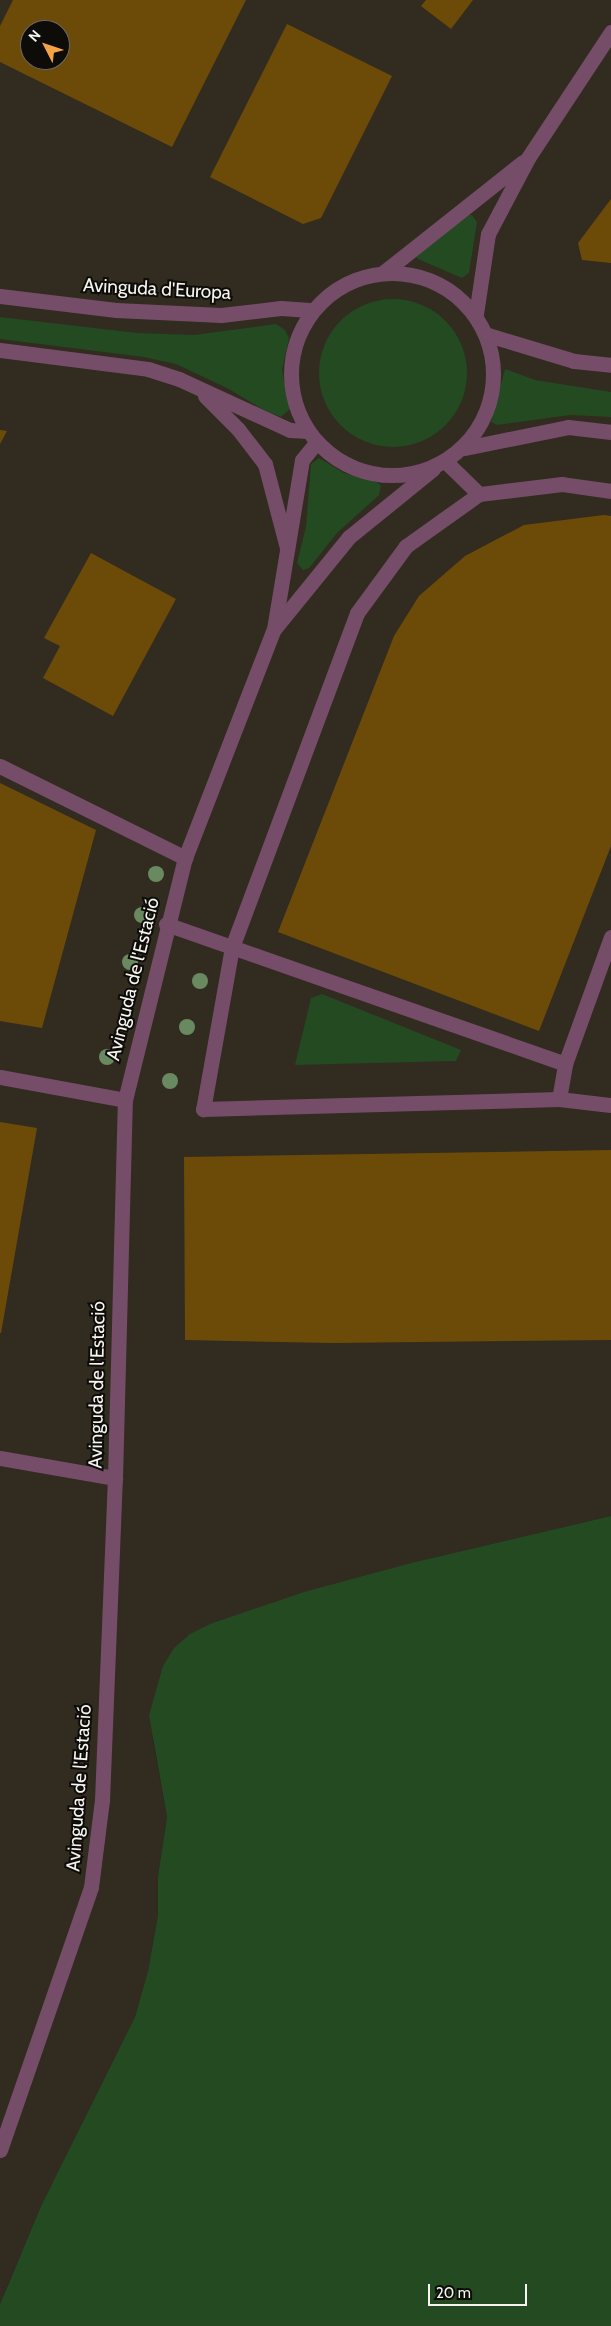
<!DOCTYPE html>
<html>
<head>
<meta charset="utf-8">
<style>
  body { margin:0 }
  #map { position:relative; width:611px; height:2326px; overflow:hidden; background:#26221c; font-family:Cabin,sans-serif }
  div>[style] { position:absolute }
  .built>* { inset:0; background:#322b20 }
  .green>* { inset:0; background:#234a20 }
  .round { border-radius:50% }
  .building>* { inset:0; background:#6c4b08 }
  .service>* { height:15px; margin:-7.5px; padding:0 7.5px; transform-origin:7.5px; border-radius:7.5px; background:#754d68 }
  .minor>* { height:15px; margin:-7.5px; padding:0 7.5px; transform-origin:7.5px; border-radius:7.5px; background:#754d68 }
  .tertiary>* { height:15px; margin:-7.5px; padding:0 7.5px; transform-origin:7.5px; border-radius:7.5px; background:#754d68 }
  .tertiary>.ring { margin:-7.5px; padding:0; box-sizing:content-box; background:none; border:15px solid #754d68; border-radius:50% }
  .trees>* { width:16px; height:16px; margin:-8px; border-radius:50%; background:#698a60 }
  span { translate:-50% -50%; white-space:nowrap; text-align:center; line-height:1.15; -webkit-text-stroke:4px #0d0c09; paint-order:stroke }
  .street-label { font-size:19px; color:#f6f4f0 }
  .north { position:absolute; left:20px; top:20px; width:50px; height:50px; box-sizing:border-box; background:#0d0c09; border:1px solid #6a6965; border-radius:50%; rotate:311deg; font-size:14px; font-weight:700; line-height:20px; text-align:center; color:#f6f4f0 }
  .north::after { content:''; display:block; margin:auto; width:18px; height:22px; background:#f5a246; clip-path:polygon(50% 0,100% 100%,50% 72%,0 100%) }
  .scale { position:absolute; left:428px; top:2284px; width:99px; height:22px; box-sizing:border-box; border:2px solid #f6f4f0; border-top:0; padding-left:6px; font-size:15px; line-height:18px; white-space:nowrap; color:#f6f4f0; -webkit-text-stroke:4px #0d0c09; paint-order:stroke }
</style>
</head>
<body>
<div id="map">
  <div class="built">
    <div style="clip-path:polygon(evenodd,0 0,611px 0,611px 1516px,415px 1562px,274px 1602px,153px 1741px,167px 1817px,158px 1876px,158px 1915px,148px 1971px,135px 2017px,41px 2206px,0 2304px,0 0,30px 30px,60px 30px,60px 60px,30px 60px,30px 30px)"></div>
  </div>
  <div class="green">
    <div style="clip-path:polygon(464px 215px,472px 215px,477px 222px,469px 273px,462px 278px,418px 259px,415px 256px)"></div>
    <div class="round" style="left:319px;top:299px;width:148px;height:148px"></div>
    <div style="clip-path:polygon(0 317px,137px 333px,194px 335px,276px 324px,285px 330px,289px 338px,282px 370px,290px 409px,281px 417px,264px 410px,227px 388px,176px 364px,144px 357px,0 339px)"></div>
    <div style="clip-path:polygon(505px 369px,535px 380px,611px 392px,611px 417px,570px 415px,497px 425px,491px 422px)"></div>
    <div style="clip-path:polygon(319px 458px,344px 473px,377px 482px,381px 486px,379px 495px,337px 533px,309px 568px,303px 570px,297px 563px,306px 527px,311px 464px)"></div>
    <div style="clip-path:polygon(322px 994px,461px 1050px,456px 1061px,295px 1065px,311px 998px)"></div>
    <div style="clip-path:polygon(611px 1516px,611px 2326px,0 2326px,0 2304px,9px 2283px,41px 2206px,135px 2017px,148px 1971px,158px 1915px,158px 1876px,167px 1817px,149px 1715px,163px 1666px,174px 1648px,190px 1634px,210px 1624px,304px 1592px,415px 1562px)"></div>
  </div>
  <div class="building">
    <div style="clip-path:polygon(evenodd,13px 0,246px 0,172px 147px,0 62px,0 26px,13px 0,30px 30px,60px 30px,60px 60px,30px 60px,30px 30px)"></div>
    <div style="clip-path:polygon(426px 0,473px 0,451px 29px,421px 6px)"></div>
    <div style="clip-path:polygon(287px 24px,392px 76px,321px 218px,303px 224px,210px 177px)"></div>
    <div style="clip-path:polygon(611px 199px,611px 263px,582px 260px,578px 243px)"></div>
    <div style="clip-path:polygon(0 430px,7px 431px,0 444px)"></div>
    <div style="clip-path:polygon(604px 515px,611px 516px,611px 846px,539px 1031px,278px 932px,394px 636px,419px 596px,465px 556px,524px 525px)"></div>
    <div style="clip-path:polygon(91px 553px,176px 599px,113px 716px,43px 678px,60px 646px,44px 638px)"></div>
    <div style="clip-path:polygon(0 783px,96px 830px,42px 1028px,0 1021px)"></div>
    <div style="clip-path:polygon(0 1122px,37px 1128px,1px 1333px,0 1333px)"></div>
    <div style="clip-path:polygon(611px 1150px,611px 1340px,332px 1343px,185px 1340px,184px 1157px)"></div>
  </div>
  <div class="service">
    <div style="left:446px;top:462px;width:46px;rotate:44.1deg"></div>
    <div style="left:611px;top:491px;width:49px;rotate:-171.9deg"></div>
    <div style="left:562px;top:484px;width:84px;rotate:173.1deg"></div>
    <div style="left:479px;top:494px;width:90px;rotate:144.5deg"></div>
    <div style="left:406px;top:546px;width:83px;rotate:126.2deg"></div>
    <div style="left:357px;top:613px;width:357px;rotate:110.5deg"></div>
    <div style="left:232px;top:947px;width:165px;rotate:100.1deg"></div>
    <div style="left:203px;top:1109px;width:356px;rotate:-1.6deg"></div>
    <div style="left:559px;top:1099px;width:52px;rotate:6.6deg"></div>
    <div style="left:0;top:766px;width:207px;rotate:26.4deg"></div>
    <div style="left:166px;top:924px;width:423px;rotate:19.3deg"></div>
    <div style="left:565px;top:1064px;width:135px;rotate:-70.1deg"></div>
    <div style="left:0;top:1077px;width:127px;rotate:10.4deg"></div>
    <div style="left:559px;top:1099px;width:36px;rotate:-80deg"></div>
  </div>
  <div class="minor">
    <div style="left:384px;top:272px;width:177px;rotate:-38.4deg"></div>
    <div style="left:476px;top:314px;width:81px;rotate:-81.5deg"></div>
    <div style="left:488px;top:234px;width:86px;rotate:-62.2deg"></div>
    <div style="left:528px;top:158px;width:151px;rotate:-56.6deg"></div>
    <div style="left:275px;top:628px;width:117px;rotate:-50.9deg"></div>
    <div style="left:349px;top:537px;width:108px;rotate:-39deg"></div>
    <div style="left:0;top:1458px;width:117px;rotate:9.9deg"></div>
    <div style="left:0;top:2150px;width:278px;rotate:-70.9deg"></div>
    <div style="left:91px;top:1887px;width:88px;rotate:-82.8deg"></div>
    <div style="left:102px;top:1800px;width:322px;rotate:-87.7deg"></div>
    <div style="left:115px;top:1478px;width:378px;rotate:-88.5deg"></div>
    <div style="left:125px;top:1100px;width:249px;rotate:-76.1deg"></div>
    <div style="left:185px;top:858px;width:246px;rotate:-68.8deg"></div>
    <div style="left:274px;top:629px;width:171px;rotate:-80.6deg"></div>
    <div style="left:302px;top:460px;width:22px;rotate:-51deg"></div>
  </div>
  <div class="tertiary">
    <div class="ring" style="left:291px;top:273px;width:187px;height:187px"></div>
    <div style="left:0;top:296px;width:117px;rotate:6.9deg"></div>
    <div style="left:116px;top:310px;width:105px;rotate:2.7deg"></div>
    <div style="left:221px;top:315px;width:60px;rotate:-6.7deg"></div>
    <div style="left:281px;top:308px;width:32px;rotate:4deg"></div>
    <div style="left:488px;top:335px;width:90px;rotate:16.8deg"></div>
    <div style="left:574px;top:361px;width:37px;rotate:6deg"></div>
    <div style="left:0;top:350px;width:149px;rotate:7.3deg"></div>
    <div style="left:148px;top:369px;width:33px;rotate:18deg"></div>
    <div style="left:179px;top:379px;width:122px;rotate:24.7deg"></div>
    <div style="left:290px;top:430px;width:18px;rotate:3deg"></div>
    <div style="left:205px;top:396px;width:47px;rotate:45deg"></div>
    <div style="left:238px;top:429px;width:44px;rotate:52.4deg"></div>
    <div style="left:265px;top:464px;width:87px;rotate:75.3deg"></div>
    <div style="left:465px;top:448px;width:105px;rotate:-11.5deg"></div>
    <div style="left:568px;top:427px;width:43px;rotate:6.6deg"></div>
  </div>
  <div class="trees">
    <div style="left:156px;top:874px"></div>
    <div style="left:142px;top:915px"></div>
    <div style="left:130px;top:962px"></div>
    <div style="left:200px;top:981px"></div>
    <div style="left:187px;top:1027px"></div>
    <div style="left:107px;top:1057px"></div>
    <div style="left:170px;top:1081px"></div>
  </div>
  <div class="street-label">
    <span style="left:157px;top:289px;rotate:3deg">Avinguda d'Europa</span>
    <span style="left:133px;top:979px;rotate:-76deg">Avinguda de l'Estació</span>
    <span style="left:97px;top:1385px;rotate:-89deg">Avinguda de l'Estació</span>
    <span style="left:79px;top:1788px;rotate:-86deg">Avinguda de l'Estació</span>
  </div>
  <div class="north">N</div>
  <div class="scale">20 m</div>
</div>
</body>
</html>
